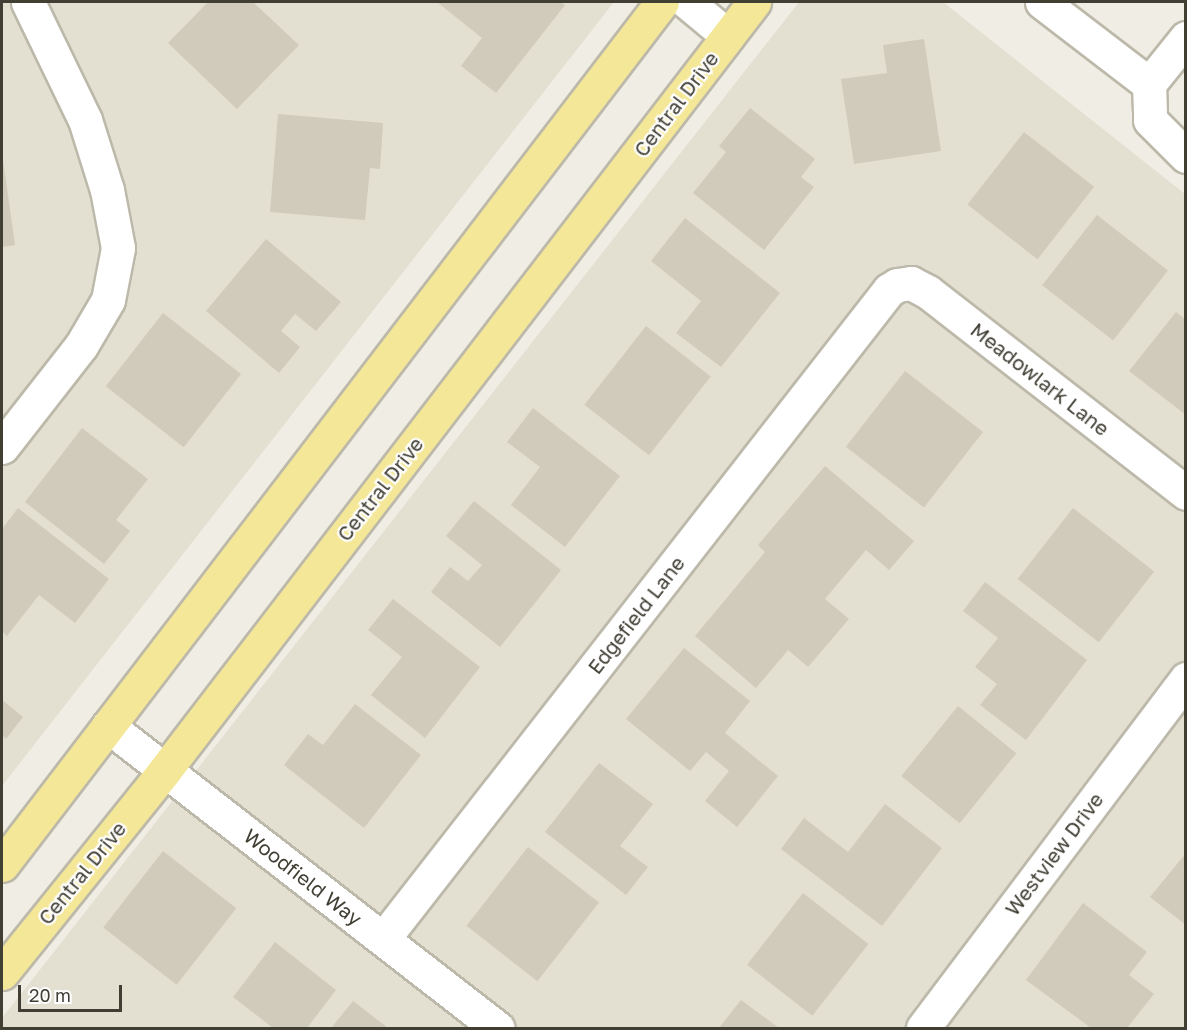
<!DOCTYPE html>
<html>
<head>
<meta charset="utf-8">
<style>
  body { margin:0 }
  #map { position:relative; width:1187px; height:1030px; overflow:hidden; background:#f0eee4; font-family:"Golos Text",sans-serif }
  div>[style] { position:absolute }
  .residential>* { inset:0; background:#e3e0d2 }
  .building>* { inset:0; background:#d0cbba; transform-origin:0 0 }
  .roads { filter:drop-shadow(2px 0 #bdb9aa) drop-shadow(-2px 0 #bdb9aa) drop-shadow(0 2px #bdb9aa) drop-shadow(0 -2px #bdb9aa) }
  .minor>* { height:33px; margin:-16.5px; padding:0 16.5px; transform-origin:16.5px; border-radius:16.5px; background:#fff }
  .major>* { height:33px; margin:-16.5px; padding:0 16.5px; transform-origin:16.5px; border-radius:16.5px; background:#f4e798 }
  span { translate:-50% -50%; white-space:nowrap; text-align:center; line-height:1.15; -webkit-text-stroke:4.5px #fff; paint-order:stroke }
  .street-label { font-size:20px; color:#413e34 }
  .frame { position:absolute; inset:0; border:3px solid #413e34; pointer-events:none }
  .scale { position:absolute; left:18px; top:985px; width:104px; height:27px; box-sizing:border-box; border:3px solid #413e34; border-top:0; padding-left:8px; font-size:18px; line-height:21px; white-space:nowrap; color:#413e34; -webkit-text-stroke:4px #fff; paint-order:stroke }
</style>
</head>
<body>
<div id="map">
  <div class="residential">
    <div style="clip-path:polygon(2px 2px,614px 2px,2px 786px)"></div>
    <div style="clip-path:polygon(799px 2px,943px 2px,1185px 194px,1185px 1028px,2px 1028px,2px 1018px)"></div>
  </div>
  <div class="building">
    <div style="clip-path:polygon(208px 2px,253px 2px,299px 45px,237px 109px,168px 43px)"></div>
    <div style="clip-path:polygon(437px 2px,561px 2px,565px 5px,496px 93px,461px 66px,482px 38px)"></div>
    <div style="clip-path:polygon(924px 39px,941px 151px,854px 164px,841px 79px,887px 73px,883px 45px)"></div>
    <div style="clip-path:polygon(750px 108px,815px 159px,801px 177px,814px 187px,764px 250px,693px 193px,726px 152px,719px 146px)"></div>
    <div style="clip-path:polygon(278px 114px,383px 123px,380px 169px,370px 168px,365px 220px,270px 212px)"></div>
    <div style="left:1024px;top:132px;width:89px;height:92px;rotate:38deg"></div>
    <div style="clip-path:polygon(2px 153px,15px 245px,2px 247px)"></div>
    <div style="left:1097px;top:215px;width:90px;height:89px;rotate:38deg"></div>
    <div style="clip-path:polygon(685px 218px,780px 293px,721px 367px,676px 333px,701px 301px,651px 261px)"></div>
    <div style="clip-path:polygon(266px 239px,341px 302px,316px 331px,295px 314px,281px 331px,300px 347px,279px 373px,206px 311px)"></div>
    <div style="clip-path:polygon(1176px 312px,1186px 320px,1186px 415px,1129px 371px)"></div>
    <div style="left:163px;top:313px;width:99px;height:93px;rotate:38deg"></div>
    <div style="left:646px;top:326px;width:82px;height:100px;rotate:38deg"></div>
    <div style="left:905px;top:371px;width:99px;height:96px;rotate:38deg"></div>
    <div style="clip-path:polygon(533px 408px,620px 476px,565px 547px,511px 505px,540px 467px,507px 442px)"></div>
    <div style="clip-path:polygon(82px 428px,148px 479px,116px 520px,130px 531px,104px 564px,25px 502px)"></div>
    <div style="clip-path:polygon(825px 466px,914px 541px,889px 570px,866px 550px,825px 599px,849px 619px,808px 667px,788px 650px,756px 688px,695px 636px,765px 552px,758px 545px)"></div>
    <div style="clip-path:polygon(474px 501px,561px 570px,500px 647px,431px 592px,450px 567px,468px 581px,482px 565px,446px 536px)"></div>
    <div style="clip-path:polygon(18px 508px,109px 579px,75px 623px,39px 595px,7px 636px,2px 631px,2px 529px)"></div>
    <div style="left:1073px;top:508px;width:103px;height:90px;rotate:38deg"></div>
    <div style="clip-path:polygon(985px 582px,1087px 660px,1026px 740px,980px 705px,997px 684px,975px 667px,998px 638px,963px 611px)"></div>
    <div style="clip-path:polygon(393px 599px,480px 667px,425px 738px,371px 695px,402px 657px,368px 630px)"></div>
    <div style="clip-path:polygon(684px 648px,750px 701px,725px 733px,778px 776px,737px 827px,705px 801px,729px 771px,706px 752px,690px 771px,626px 719px)"></div>
    <div style="clip-path:polygon(2px 700px,23px 717px,6px 739px,2px 735px)"></div>
    <div style="clip-path:polygon(355px 704px,421px 755px,364px 828px,284px 765px,308px 734px,323px 745px)"></div>
    <div style="left:958px;top:706px;width:75px;height:90px;rotate:39deg"></div>
    <div style="clip-path:polygon(599px 763px,653px 804px,620px 846px,648px 867px,626px 895px,545px 832px)"></div>
    <div style="clip-path:polygon(885px 804px,942px 848px,882px 926px,781px 849px,804px 818px,848px 852px)"></div>
    <div style="left:528px;top:847px;width:90px;height:100px;rotate:38deg"></div>
    <div style="left:163px;top:851px;width:93px;height:97px;rotate:38deg"></div>
    <div style="clip-path:polygon(1186px 853px,1186px 925px,1150px 897px)"></div>
    <div style="left:803px;top:893px;width:83px;height:91px;rotate:38deg"></div>
    <div style="clip-path:polygon(1083px 903px,1147px 952px,1129px 975px,1154px 994px,1127px 1028px,1091px 1028px,1026px 980px)"></div>
    <div style="clip-path:polygon(275px 942px,336px 990px,307px 1028px,273px 1028px,233px 997px)"></div>
    <div style="clip-path:polygon(741px 1000px,779px 1028px,719px 1028px)"></div>
    <div style="clip-path:polygon(353px 1001px,388px 1028px,331px 1028px)"></div>
  </div>
  <div class="roads">
    <div class="minor">
      <div style="left:687px;top:2px;width:53px;rotate:39.7deg"></div>
      <div style="left:1042px;top:2px;width:135px;rotate:37.5deg"></div>
      <div style="left:1149px;top:84px;width:59px;rotate:-51.2deg"></div>
      <div style="left:1149px;top:84px;width:36px;rotate:88deg"></div>
      <div style="left:1150px;top:120px;width:51px;rotate:45deg"></div>
      <div style="left:2px;top:447px;width:128px;rotate:-52deg"></div>
      <div style="left:81px;top:346px;width:53px;rotate:-59.6deg"></div>
      <div style="left:108px;top:300px;width:53px;rotate:-79.1deg"></div>
      <div style="left:118px;top:248px;width:59px;rotate:-100.7deg"></div>
      <div style="left:107px;top:190px;width:73px;rotate:-107.4deg"></div>
      <div style="left:85px;top:120px;width:131px;rotate:-115.8deg"></div>
      <div style="left:108px;top:726px;width:493px;rotate:37.8deg"></div>
      <div style="left:383px;top:939px;width:823px;rotate:-52.06deg"></div>
      <div style="left:889px;top:290px;width:9px;rotate:-32deg"></div>
      <div style="left:897px;top:285px;width:14px;rotate:-8deg"></div>
      <div style="left:911px;top:283px;width:19px;rotate:28deg"></div>
      <div style="left:928px;top:292px;width:327px;rotate:37.9deg"></div>
      <div style="left:923px;top:1028px;width:437px;rotate:-53deg"></div>
    </div>
    <div class="major">
      <div style="left:2px;top:865px;width:1086px;rotate:-52.59deg"></div>
      <div style="left:2px;top:973px;width:260px;rotate:-51.2deg"></div>
      <div style="left:165px;top:770px;width:968px;rotate:-52.51deg"></div>
    </div>
  </div>
  <div class="street-label">
    <span style="left:676px;top:104px;rotate:-53deg">Central Drive</span>
    <span style="left:1040px;top:379px;rotate:38deg">Meadowlark Lane</span>
    <span style="left:380px;top:489px;rotate:-52deg">Central Drive</span>
    <span style="left:636px;top:615px;rotate:-52deg">Edgefield Lane</span>
    <span style="left:1054px;top:854px;rotate:-53deg">Westview Drive</span>
    <span style="left:82px;top:873px;rotate:-51deg">Central Drive</span>
    <span style="left:303px;top:877px;rotate:38deg">Woodfield Way</span>
  </div>
  <div class="frame"></div>
  <div class="scale">20 m</div>
</div>
</body>
</html>
